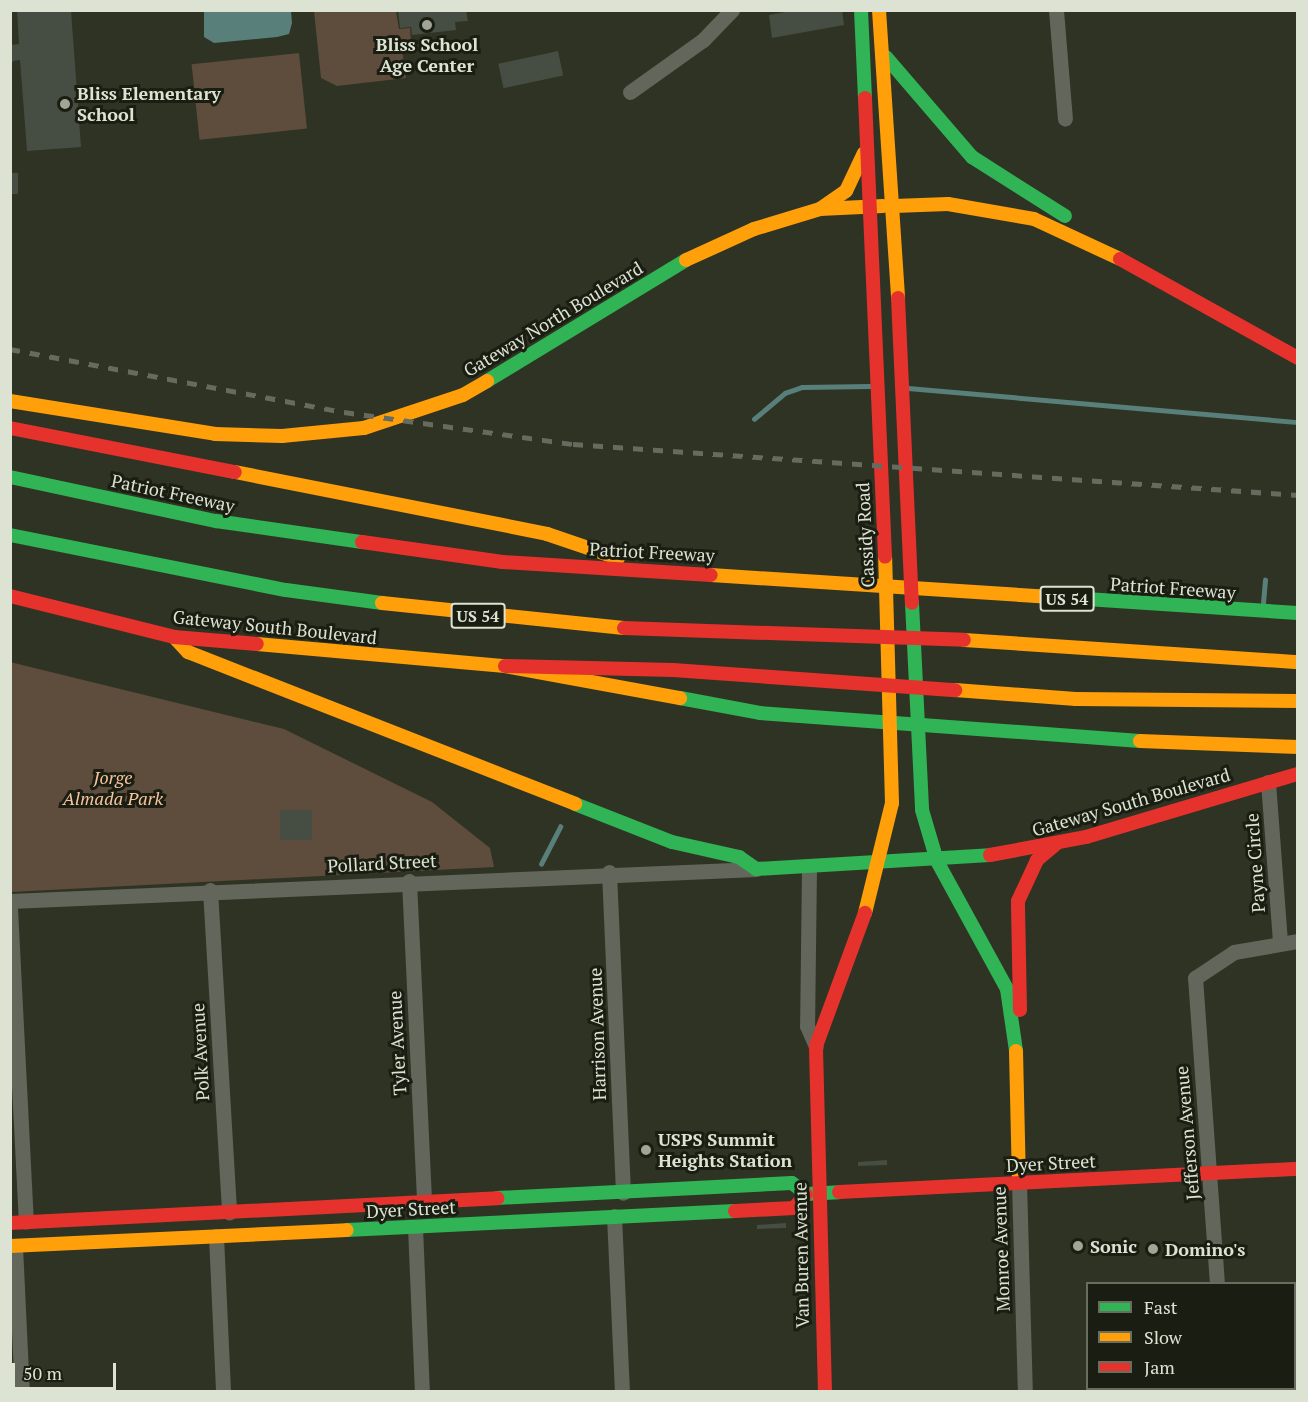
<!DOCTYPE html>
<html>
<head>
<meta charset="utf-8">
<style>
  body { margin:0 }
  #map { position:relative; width:1308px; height:1402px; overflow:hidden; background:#2e3323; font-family:"PT Serif",serif }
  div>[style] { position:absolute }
  .green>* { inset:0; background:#5e4c3d; transform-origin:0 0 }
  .water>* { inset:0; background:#587f7a }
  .stream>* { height:4.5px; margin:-2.25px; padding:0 2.25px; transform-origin:2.25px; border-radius:2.25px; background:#587f7a }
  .building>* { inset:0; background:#464e44; transform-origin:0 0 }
  .street>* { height:15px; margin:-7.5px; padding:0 7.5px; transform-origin:7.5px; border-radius:7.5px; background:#62665b }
  .fast>* { height:14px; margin:-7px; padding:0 7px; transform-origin:7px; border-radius:7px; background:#30b455 }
  .slow>* { height:14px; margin:-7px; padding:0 7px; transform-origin:7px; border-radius:7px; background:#ff9f0a }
  .jam>* { height:14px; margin:-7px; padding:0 7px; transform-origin:7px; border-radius:7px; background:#e5322d }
  .rail>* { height:4.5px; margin-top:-2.25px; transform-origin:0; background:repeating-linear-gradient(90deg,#666a5f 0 10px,transparent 0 20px) }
  .dots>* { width:16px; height:16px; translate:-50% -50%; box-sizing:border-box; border:3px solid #1a1e12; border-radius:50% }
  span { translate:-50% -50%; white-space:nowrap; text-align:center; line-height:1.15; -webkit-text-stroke:6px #1a1e12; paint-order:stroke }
  .shield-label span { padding:2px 4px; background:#1a1e12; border:2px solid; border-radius:4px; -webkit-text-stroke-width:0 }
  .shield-label { font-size:16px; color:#dde3d2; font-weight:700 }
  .poi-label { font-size:18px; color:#dde3d2; font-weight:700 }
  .left { translate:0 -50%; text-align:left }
  .street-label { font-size:18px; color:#dde3d2 }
  .park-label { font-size:18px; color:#f7c49e; font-style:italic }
  .frame { position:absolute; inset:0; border:12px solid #dde3d2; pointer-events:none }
  .legend { position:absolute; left:1086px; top:1282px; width:210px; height:108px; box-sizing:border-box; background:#1a1e12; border:2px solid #686d5f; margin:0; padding:8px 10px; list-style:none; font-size:18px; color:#dde3d2 }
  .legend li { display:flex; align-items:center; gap:12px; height:30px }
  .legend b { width:30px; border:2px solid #686d5f }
  .scale { position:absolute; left:12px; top:1363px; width:104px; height:27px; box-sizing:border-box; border:3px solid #dde3d2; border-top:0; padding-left:8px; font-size:18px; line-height:21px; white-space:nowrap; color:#dde3d2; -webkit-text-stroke:4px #1a1e12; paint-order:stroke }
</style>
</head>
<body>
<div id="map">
  <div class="green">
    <div style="clip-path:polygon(314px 11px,396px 11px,399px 29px,410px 28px,411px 41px,401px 42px,406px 78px,337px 86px,321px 78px)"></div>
    <div style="left:299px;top:53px;width:76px;height:108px;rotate:84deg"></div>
    <div style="clip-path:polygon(10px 662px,284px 729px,432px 802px,490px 848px,494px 867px,11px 892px)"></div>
  </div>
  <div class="water">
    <div style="clip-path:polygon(204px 11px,291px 11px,292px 23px,289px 34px,277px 37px,214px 43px,204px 37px)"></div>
  </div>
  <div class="stream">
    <div style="left:908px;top:388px;width:391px;rotate:5deg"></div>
    <div style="left:754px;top:419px;width:40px;rotate:-40deg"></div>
    <div style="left:785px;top:393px;width:18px;rotate:-19deg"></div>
    <div style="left:802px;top:387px;width:68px;rotate:-0.8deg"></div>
    <div style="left:1263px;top:603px;width:23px;rotate:-85deg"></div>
    <div style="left:541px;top:864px;width:42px;rotate:-62.8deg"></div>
  </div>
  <div class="building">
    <div style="clip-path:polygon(17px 10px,71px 10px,81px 147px,27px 151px,20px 60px,13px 61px,10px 69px,11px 45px,19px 44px)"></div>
    <div style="clip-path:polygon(398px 10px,466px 10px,468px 21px,455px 22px,456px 30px,412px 35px,411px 27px,400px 28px)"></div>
    <div style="clip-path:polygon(797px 10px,842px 10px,844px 25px,772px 38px,769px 15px)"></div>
    <div style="left:558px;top:51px;width:25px;height:61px;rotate:78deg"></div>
    <div style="left:10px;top:173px;width:8px;height:21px"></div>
    <div style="left:280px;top:810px;width:32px;height:30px"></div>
    <div style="clip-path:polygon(887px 1160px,887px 1165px,858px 1166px,858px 1162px)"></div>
    <div style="clip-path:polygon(786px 1223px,786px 1228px,757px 1229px,757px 1225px)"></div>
  </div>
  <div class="street">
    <div style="left:1056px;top:10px;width:109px;rotate:85.3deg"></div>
    <div style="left:630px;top:92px;width:90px;rotate:-35.5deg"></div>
    <div style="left:703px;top:40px;width:42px;rotate:-46deg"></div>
    <div style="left:1268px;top:782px;width:160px;rotate:85.7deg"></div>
    <div style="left:809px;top:868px;width:158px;rotate:90.7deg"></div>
    <div style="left:807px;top:1026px;width:22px;rotate:66deg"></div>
    <div style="left:609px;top:872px;width:321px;rotate:87.5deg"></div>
    <div style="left:409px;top:881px;width:322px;rotate:87.3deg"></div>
    <div style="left:210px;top:890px;width:323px;rotate:86.6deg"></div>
    <div style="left:10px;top:901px;width:747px;rotate:-2.46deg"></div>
    <div style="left:10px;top:908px;width:314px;rotate:87.1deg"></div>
    <div style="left:1019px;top:1182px;width:210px;rotate:88.4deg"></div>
    <div style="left:614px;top:1216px;width:176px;rotate:87.4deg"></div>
    <div style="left:415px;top:1227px;width:165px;rotate:87.6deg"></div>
    <div style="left:216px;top:1236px;width:156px;rotate:87.4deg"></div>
    <div style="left:15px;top:1246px;width:146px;rotate:87.3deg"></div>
    <div style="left:1217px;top:1284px;width:307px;rotate:-94.1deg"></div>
    <div style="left:1195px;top:978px;width:47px;rotate:-33.7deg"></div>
    <div style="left:1234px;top:952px;width:65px;rotate:-9.8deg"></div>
    <div style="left:1222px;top:1388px;width:4px;rotate:90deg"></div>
  </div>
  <div class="fast">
    <div style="left:861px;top:10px;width:88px;rotate:87.4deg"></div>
    <div style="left:886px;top:57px;width:132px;rotate:49.3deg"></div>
    <div style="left:972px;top:157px;width:110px;rotate:32.4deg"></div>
    <div style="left:487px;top:381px;width:233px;rotate:-31.3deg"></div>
    <div style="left:10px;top:477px;width:211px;rotate:12.1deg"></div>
    <div style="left:216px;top:521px;width:148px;rotate:8.2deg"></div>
    <div style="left:10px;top:535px;width:281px;rotate:11.3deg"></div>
    <div style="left:286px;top:590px;width:97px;rotate:7.7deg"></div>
    <div style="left:1086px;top:599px;width:212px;rotate:3.8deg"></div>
    <div style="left:912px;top:603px;width:207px;rotate:87.2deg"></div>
    <div style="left:922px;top:810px;width:53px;rotate:73.6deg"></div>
    <div style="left:937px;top:861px;width:146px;rotate:61.3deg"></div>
    <div style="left:1007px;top:989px;width:63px;rotate:81.7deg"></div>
    <div style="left:680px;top:698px;width:81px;rotate:10.6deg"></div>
    <div style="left:760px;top:713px;width:381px;rotate:4.2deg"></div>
    <div style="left:575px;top:804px;width:104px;rotate:21.4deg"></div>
    <div style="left:672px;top:842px;width:69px;rotate:12.6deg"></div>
    <div style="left:739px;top:857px;width:21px;rotate:35deg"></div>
    <div style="left:756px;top:869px;width:234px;rotate:-3.4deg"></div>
    <div style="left:497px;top:1198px;width:295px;rotate:-2.9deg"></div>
    <div style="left:792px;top:1183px;width:18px;rotate:38deg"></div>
    <div style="left:806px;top:1194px;width:33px;rotate:-3deg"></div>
    <div style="left:347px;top:1230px;width:388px;rotate:-2.8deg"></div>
  </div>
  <div class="slow">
    <div style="left:879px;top:10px;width:289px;rotate:86.2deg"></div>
    <div style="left:894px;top:206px;width:54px;rotate:-2.1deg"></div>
    <div style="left:948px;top:204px;width:87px;rotate:9.9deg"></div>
    <div style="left:1034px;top:219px;width:95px;rotate:24.9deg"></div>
    <div style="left:820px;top:209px;width:32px;rotate:-35deg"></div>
    <div style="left:846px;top:191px;width:42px;rotate:-64.7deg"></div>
    <div style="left:686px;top:260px;width:75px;rotate:-24.5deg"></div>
    <div style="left:754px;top:229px;width:69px;rotate:-16.9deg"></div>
    <div style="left:820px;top:209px;width:63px;rotate:-2.7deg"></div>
    <div style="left:10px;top:401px;width:208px;rotate:9.1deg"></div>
    <div style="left:215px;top:434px;width:67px;rotate:1.7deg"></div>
    <div style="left:282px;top:436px;width:82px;rotate:-5.6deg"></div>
    <div style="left:364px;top:428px;width:104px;rotate:-18.4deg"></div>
    <div style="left:463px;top:395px;width:28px;rotate:-30deg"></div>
    <div style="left:235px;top:472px;width:318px;rotate:11.2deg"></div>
    <div style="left:547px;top:534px;width:75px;rotate:18.7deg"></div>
    <div style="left:711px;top:575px;width:376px;rotate:3.7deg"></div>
    <div style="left:382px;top:603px;width:243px;rotate:5.9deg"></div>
    <div style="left:174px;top:637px;width:21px;rotate:47deg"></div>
    <div style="left:188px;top:652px;width:416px;rotate:21.4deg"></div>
    <div style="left:964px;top:640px;width:335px;rotate:3.8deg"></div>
    <div style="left:257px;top:644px;width:249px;rotate:5.1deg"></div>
    <div style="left:505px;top:666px;width:178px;rotate:10.4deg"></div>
    <div style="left:955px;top:690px;width:121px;rotate:4.3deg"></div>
    <div style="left:1076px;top:699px;width:222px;rotate:0.5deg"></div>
    <div style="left:1140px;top:741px;width:158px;rotate:2.2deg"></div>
    <div style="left:865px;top:913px;width:113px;rotate:-76.2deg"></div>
    <div style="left:892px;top:803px;width:246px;rotate:-91.6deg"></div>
    <div style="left:1016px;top:1051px;width:131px;rotate:88.7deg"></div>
    <div style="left:10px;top:1246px;width:337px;rotate:-2.7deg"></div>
  </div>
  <div class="jam">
    <div style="left:865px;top:98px;width:459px;rotate:87.5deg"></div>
    <div style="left:1120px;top:259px;width:204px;rotate:29.1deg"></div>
    <div style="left:898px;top:298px;width:305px;rotate:87.4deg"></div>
    <div style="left:10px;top:428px;width:229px;rotate:11.1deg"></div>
    <div style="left:362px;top:542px;width:142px;rotate:8.1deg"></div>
    <div style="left:503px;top:562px;width:208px;rotate:3.6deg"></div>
    <div style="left:10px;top:596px;width:169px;rotate:14deg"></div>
    <div style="left:174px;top:637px;width:83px;rotate:4.8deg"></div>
    <div style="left:624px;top:628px;width:340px;rotate:2deg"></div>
    <div style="left:505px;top:666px;width:168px;rotate:1.4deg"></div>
    <div style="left:673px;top:670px;width:283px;rotate:4.1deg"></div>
    <div style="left:990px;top:855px;width:98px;rotate:-10.6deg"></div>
    <div style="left:1086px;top:837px;width:221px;rotate:-16.6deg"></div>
    <div style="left:1020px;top:1010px;width:109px;rotate:-91.1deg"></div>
    <div style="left:1018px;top:901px;width:45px;rotate:-65.1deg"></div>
    <div style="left:1037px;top:860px;width:25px;rotate:-40deg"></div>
    <div style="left:839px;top:1192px;width:460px;rotate:-2.9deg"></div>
    <div style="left:735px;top:1211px;width:59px;rotate:-2.9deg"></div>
    <div style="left:794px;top:1208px;width:18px;rotate:-49deg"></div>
    <div style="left:10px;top:1223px;width:488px;rotate:-2.9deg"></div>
    <div style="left:825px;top:1392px;width:346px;rotate:-91.5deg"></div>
    <div style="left:816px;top:1046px;width:142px;rotate:-69.8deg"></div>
  </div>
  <div class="rail">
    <div style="left:10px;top:349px;width:340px;rotate:10.7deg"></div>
    <div style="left:344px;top:412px;width:231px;rotate:8deg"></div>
    <div style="left:573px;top:444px;width:727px;rotate:4.02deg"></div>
  </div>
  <div class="dots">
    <div style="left:427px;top:25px;background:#a0a595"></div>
    <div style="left:65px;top:104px;background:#a0a595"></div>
    <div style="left:646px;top:1150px;background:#a0a595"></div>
    <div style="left:1078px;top:1246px;background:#a0a595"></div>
    <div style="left:1153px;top:1249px;background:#a0a595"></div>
  </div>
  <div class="shield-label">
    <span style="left:1067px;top:599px">US 54</span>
    <span style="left:478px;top:616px">US 54</span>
  </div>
  <div class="poi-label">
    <span style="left:427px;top:55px">Bliss School<br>Age Center</span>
    <span class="left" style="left:77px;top:104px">Bliss Elementary<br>School</span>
    <span class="left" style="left:658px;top:1150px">USPS Summit<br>Heights Station</span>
    <span class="left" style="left:1090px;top:1246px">Sonic</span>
    <span class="left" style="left:1165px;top:1249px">Domino's</span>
  </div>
  <div class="street-label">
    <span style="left:553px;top:319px;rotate:-31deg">Gateway North Boulevard</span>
    <span style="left:173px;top:493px;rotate:12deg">Patriot Freeway</span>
    <span style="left:865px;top:535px;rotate:-93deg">Cassidy Road</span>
    <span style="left:652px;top:552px;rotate:3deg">Patriot Freeway</span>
    <span style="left:1173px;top:588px;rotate:4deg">Patriot Freeway</span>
    <span style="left:275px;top:627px;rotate:6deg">Gateway South Boulevard</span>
    <span style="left:1131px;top:802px;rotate:-16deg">Gateway South Boulevard</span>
    <span style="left:382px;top:863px;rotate:-3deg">Pollard Street</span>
    <span style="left:1255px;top:863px;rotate:-94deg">Payne Circle</span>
    <span style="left:597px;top:1034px;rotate:-92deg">Harrison Avenue</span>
    <span style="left:397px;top:1043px;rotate:-93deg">Tyler Avenue</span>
    <span style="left:200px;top:1052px;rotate:-93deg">Polk Avenue</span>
    <span style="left:1187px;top:1133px;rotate:-95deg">Jefferson Avenue</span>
    <span style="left:1051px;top:1163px;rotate:-3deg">Dyer Street</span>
    <span style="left:411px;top:1209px;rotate:-3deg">Dyer Street</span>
    <span style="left:1001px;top:1249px;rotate:-92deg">Monroe Avenue</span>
    <span style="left:801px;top:1255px;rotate:-91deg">Van Buren Avenue</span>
  </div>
  <div class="park-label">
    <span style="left:113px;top:788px">Jorge<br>Almada Park</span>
  </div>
  <div class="frame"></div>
  <ul class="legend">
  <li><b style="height:8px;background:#30b455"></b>Fast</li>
  <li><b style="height:8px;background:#ff9f0a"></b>Slow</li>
  <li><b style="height:8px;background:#e5322d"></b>Jam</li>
  </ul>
  <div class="scale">50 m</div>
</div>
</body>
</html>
